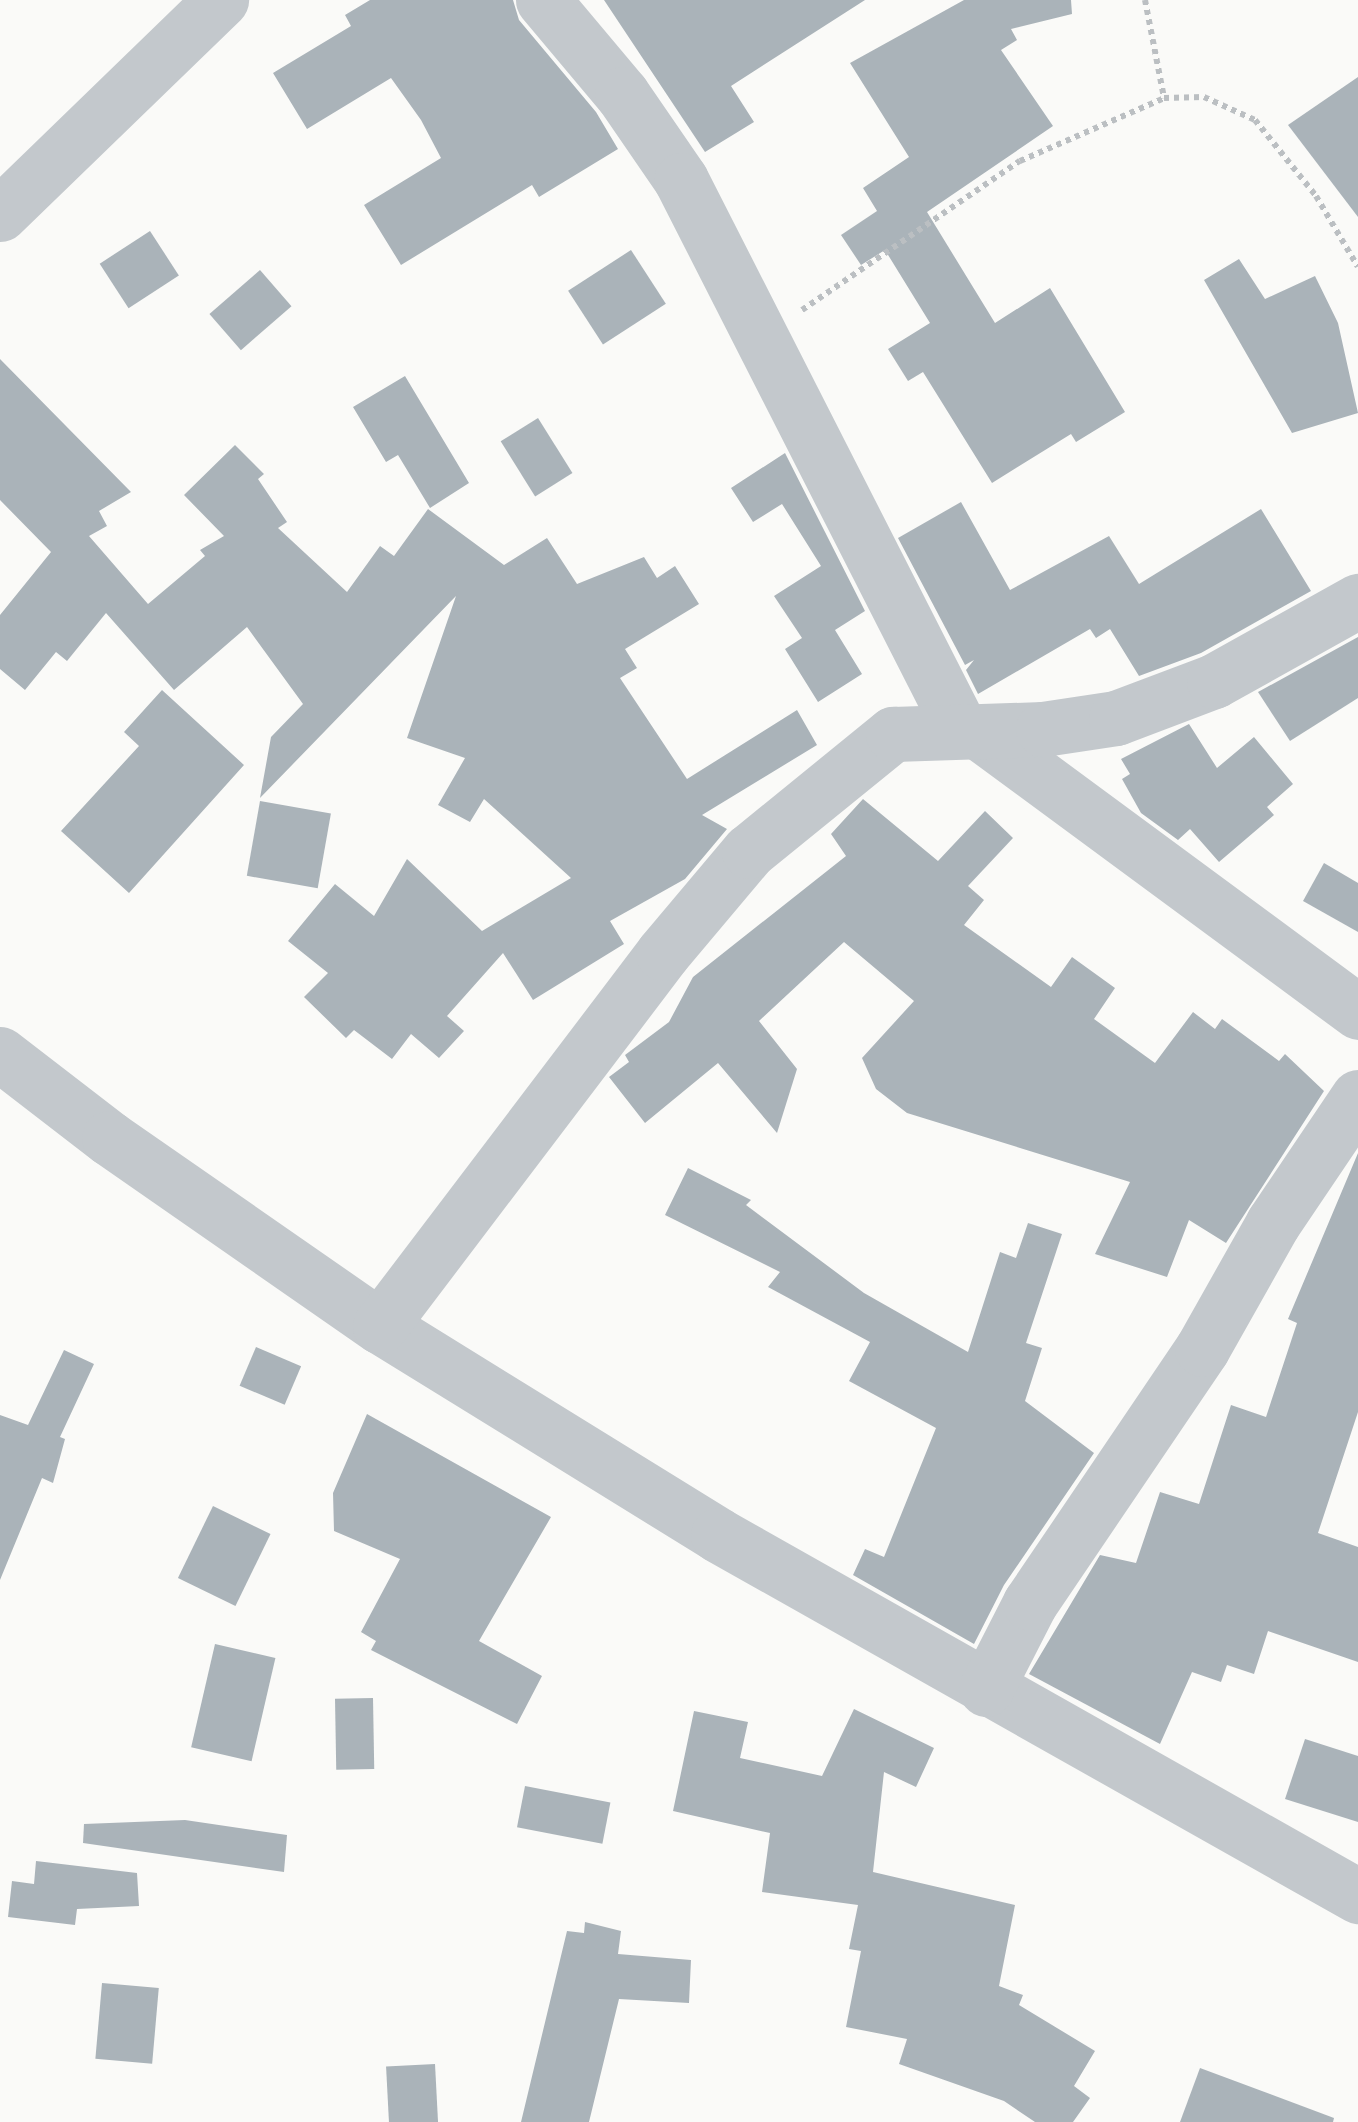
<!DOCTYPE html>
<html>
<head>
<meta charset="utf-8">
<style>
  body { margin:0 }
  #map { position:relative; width:1358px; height:2122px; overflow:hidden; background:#fafaf8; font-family:Raleway,sans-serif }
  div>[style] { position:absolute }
  .building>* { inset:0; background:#aab3b9; transform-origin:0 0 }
  .path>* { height:6px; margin-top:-3px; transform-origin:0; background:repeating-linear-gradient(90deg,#bbbfc2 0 5px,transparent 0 10px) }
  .minor>* { height:55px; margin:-27.5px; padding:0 27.5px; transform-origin:27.5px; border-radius:27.5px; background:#c3c8cc }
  span { translate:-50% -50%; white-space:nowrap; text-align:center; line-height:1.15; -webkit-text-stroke:10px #fff; paint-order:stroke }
</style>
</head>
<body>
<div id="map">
  <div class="building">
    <div style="clip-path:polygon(370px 0,513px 0,519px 20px,596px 112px,618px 149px,539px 197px,532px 185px,401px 265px,364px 205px,441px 158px,421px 120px,391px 78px,307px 129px,273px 73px,351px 26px,345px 15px)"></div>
    <div style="clip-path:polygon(604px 0,865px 0,731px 86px,754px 122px,705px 152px)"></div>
    <div style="clip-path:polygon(964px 0,1071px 0,1072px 14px,1011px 29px,1017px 40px,1001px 50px,1053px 126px,927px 212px,995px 323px,1050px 288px,1125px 412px,1076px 442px,1071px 434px,992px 483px,923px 372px,908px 381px,888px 349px,930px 323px,885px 250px,861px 265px,841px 235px,877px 211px,863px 188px,909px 157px,850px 63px)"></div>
    <div style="clip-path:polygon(1358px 77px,1358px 217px,1288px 125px)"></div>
    <div style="left:150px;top:231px;width:53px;height:60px;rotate:57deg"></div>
    <div style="left:631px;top:250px;width:64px;height:75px;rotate:57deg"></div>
    <div style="clip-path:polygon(1239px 259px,1265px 299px,1315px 276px,1338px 323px,1358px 413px,1292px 433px,1204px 280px)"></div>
    <div style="left:260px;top:270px;width:48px;height:67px;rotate:49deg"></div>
    <div style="clip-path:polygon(0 359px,131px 492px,99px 511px,107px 526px,89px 536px,148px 604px,205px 556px,200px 550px,224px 536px,184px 495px,235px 445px,264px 474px,258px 479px,287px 522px,278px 528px,347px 592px,380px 546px,394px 556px,428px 509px,504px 565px,547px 538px,577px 584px,644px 557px,657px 578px,675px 566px,699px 604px,625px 649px,637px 668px,620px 678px,687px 779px,797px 710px,817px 745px,702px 815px,727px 829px,685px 879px,610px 921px,624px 944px,533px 1000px,503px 953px,447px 1016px,464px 1031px,439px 1058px,411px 1034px,392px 1059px,354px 1030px,346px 1038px,304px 997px,328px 973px,288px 941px,335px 884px,374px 916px,407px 859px,482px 931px,571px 878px,484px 799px,470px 822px,438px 805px,465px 758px,407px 738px,456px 596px,260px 798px,271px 737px,303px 704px,247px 627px,174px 690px,106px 613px,67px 661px,56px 652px,25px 690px,0 669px,0 615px,51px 552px,0 500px)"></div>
    <div style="clip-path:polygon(405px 376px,469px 483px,430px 508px,398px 455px,386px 462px,353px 407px)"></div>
    <div style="left:538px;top:418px;width:65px;height:44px;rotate:58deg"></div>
    <div style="clip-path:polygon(785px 453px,865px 611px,835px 630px,862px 674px,818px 702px,785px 649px,802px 638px,774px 596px,821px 566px,782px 504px,753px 522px,731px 488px)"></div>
    <div style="clip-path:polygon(961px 502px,1010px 590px,1109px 536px,1139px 584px,1261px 509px,1311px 591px,1201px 653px,1139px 676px,1110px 629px,1096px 638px,1090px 629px,978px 694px,966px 670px,974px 660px,965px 665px,898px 538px)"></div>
    <div style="clip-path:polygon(1358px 637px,1358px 698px,1290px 741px,1258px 692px)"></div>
    <div style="clip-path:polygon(162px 690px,244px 765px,129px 893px,61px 831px,139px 746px,124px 732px)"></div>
    <div style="clip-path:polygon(1189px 724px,1217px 768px,1254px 737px,1293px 784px,1267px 807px,1274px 815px,1219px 862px,1190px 829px,1178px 840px,1141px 813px,1122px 779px,1130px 774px,1121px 759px)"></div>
    <div style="clip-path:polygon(863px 799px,938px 861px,985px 811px,1013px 838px,968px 886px,984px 900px,964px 925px,1051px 987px,1072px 957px,1115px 988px,1094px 1019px,1155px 1063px,1193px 1012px,1215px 1029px,1222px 1019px,1279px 1061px,1285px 1054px,1324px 1091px,1226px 1243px,1189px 1220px,1167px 1277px,1095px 1254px,1130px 1182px,907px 1113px,876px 1089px,862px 1058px,914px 1001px,844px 942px,759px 1021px,797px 1069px,777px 1133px,718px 1063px,645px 1123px,609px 1077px,629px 1062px,625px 1055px,669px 1022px,693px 977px,846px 856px,831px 834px)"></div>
    <div style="left:260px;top:801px;width:72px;height:76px;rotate:10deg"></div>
    <div style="clip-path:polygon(1324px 863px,1358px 883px,1358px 932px,1303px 901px)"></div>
    <div style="clip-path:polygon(1358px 1153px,1358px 1412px,1318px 1533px,1358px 1547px,1358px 1662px,1268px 1631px,1254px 1674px,1227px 1665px,1221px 1682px,1192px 1672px,1160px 1744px,1029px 1674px,1100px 1555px,1136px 1563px,1160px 1492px,1199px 1504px,1231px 1405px,1266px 1417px,1297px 1323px,1288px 1319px)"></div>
    <div style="clip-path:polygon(688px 1168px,751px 1200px,746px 1205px,864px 1293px,968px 1352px,1000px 1252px,1016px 1258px,1028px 1223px,1062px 1234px,1026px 1343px,1042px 1348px,1025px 1401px,1094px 1453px,1004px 1585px,974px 1644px,853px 1575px,865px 1549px,884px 1557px,936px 1428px,849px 1381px,870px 1342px,768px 1287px,780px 1272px,665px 1215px)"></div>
    <div style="left:256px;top:1347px;width:49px;height:42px;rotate:23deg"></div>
    <div style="clip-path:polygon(64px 1350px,94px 1364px,60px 1437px,65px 1439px,53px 1483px,42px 1478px,0 1580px,0 1415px,28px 1425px)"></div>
    <div style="clip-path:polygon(367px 1414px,551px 1517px,479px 1641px,542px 1676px,517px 1724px,371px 1650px,376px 1641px,361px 1632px,400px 1559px,334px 1531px,333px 1493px)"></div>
    <div style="left:213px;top:1506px;width:64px;height:80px;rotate:26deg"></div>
    <div style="left:215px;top:1644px;width:62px;height:106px;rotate:13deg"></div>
    <div style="left:373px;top:1698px;width:71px;height:38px;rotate:89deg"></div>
    <div style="clip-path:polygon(854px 1709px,934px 1748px,916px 1787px,884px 1772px,873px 1872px,1015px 1905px,999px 1986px,1023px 1995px,1019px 2005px,1095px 2051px,1074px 2086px,1090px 2098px,1073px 2122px,1035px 2122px,1004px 2101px,899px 2064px,907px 2039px,846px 2027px,861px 1951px,849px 1949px,858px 1905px,762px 1892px,770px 1833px,673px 1811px,694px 1711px,748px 1722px,740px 1758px,822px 1776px)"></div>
    <div style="clip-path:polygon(1305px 1739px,1358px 1756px,1358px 1822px,1285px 1799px)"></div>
    <div style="left:525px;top:1786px;width:87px;height:42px;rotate:11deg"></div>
    <div style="clip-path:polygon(185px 1820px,287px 1835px,284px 1872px,83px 1843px,84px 1824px)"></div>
    <div style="clip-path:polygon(36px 1861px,137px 1873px,139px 1906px,77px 1909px,75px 1925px,8px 1917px,12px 1881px,34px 1884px)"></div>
    <div style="clip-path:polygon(585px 1922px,621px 1931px,618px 1954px,691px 1960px,689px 2003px,619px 1999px,589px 2122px,521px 2122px,567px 1931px,584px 1933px)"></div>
    <div style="left:102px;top:1983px;width:57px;height:76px;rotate:5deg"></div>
    <div style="left:435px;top:2064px;width:58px;height:49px;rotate:87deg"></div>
    <div style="clip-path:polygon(1200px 2068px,1334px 2118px,1333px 2122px,1180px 2122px)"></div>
  </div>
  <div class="path">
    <div style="left:1145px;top:0;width:100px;rotate:79deg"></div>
    <div style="left:802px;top:310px;width:264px;rotate:-34.4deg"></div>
    <div style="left:1020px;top:161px;width:157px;rotate:-23.6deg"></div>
    <div style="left:1164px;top:98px;width:40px;rotate:-1.4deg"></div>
    <div style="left:1204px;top:97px;width:56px;rotate:24.3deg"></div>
    <div style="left:1255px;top:120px;width:97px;rotate:51.2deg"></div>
    <div style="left:1316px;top:196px;width:82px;rotate:59.4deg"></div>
  </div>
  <div class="minor">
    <div style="left:543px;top:0;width:123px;rotate:50deg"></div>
    <div style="left:622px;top:94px;width:104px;rotate:55.5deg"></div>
    <div style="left:681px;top:180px;width:615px;rotate:63.02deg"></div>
    <div style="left:0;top:214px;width:308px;rotate:-44.1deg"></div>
    <div style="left:980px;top:733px;width:470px;rotate:36.4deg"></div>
    <div style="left:0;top:1054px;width:138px;rotate:37.6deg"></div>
    <div style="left:109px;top:1138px;width:330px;rotate:34.8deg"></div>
    <div style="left:380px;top:1326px;width:397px;rotate:31.7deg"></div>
    <div style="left:718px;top:1535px;width:735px;rotate:29.43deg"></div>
    <div style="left:380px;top:1326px;width:468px;rotate:-52.8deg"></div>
    <div style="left:663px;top:953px;width:133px;rotate:-49.9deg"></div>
    <div style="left:749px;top:851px;width:186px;rotate:-39.1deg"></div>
    <div style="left:893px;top:734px;width:150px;rotate:-1.9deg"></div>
    <div style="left:1043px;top:729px;width:74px;rotate:-8.6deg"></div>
    <div style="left:1116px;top:718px;width:105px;rotate:-20.7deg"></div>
    <div style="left:1214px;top:681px;width:165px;rotate:-29.1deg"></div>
    <div style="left:986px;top:1689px;width:97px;rotate:-62.9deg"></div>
    <div style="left:1030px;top:1603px;width:307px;rotate:-55.9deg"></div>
    <div style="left:1202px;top:1349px;width:145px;rotate:-60.6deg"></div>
    <div style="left:1273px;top:1223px;width:152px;rotate:-56deg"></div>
  </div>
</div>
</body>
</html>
